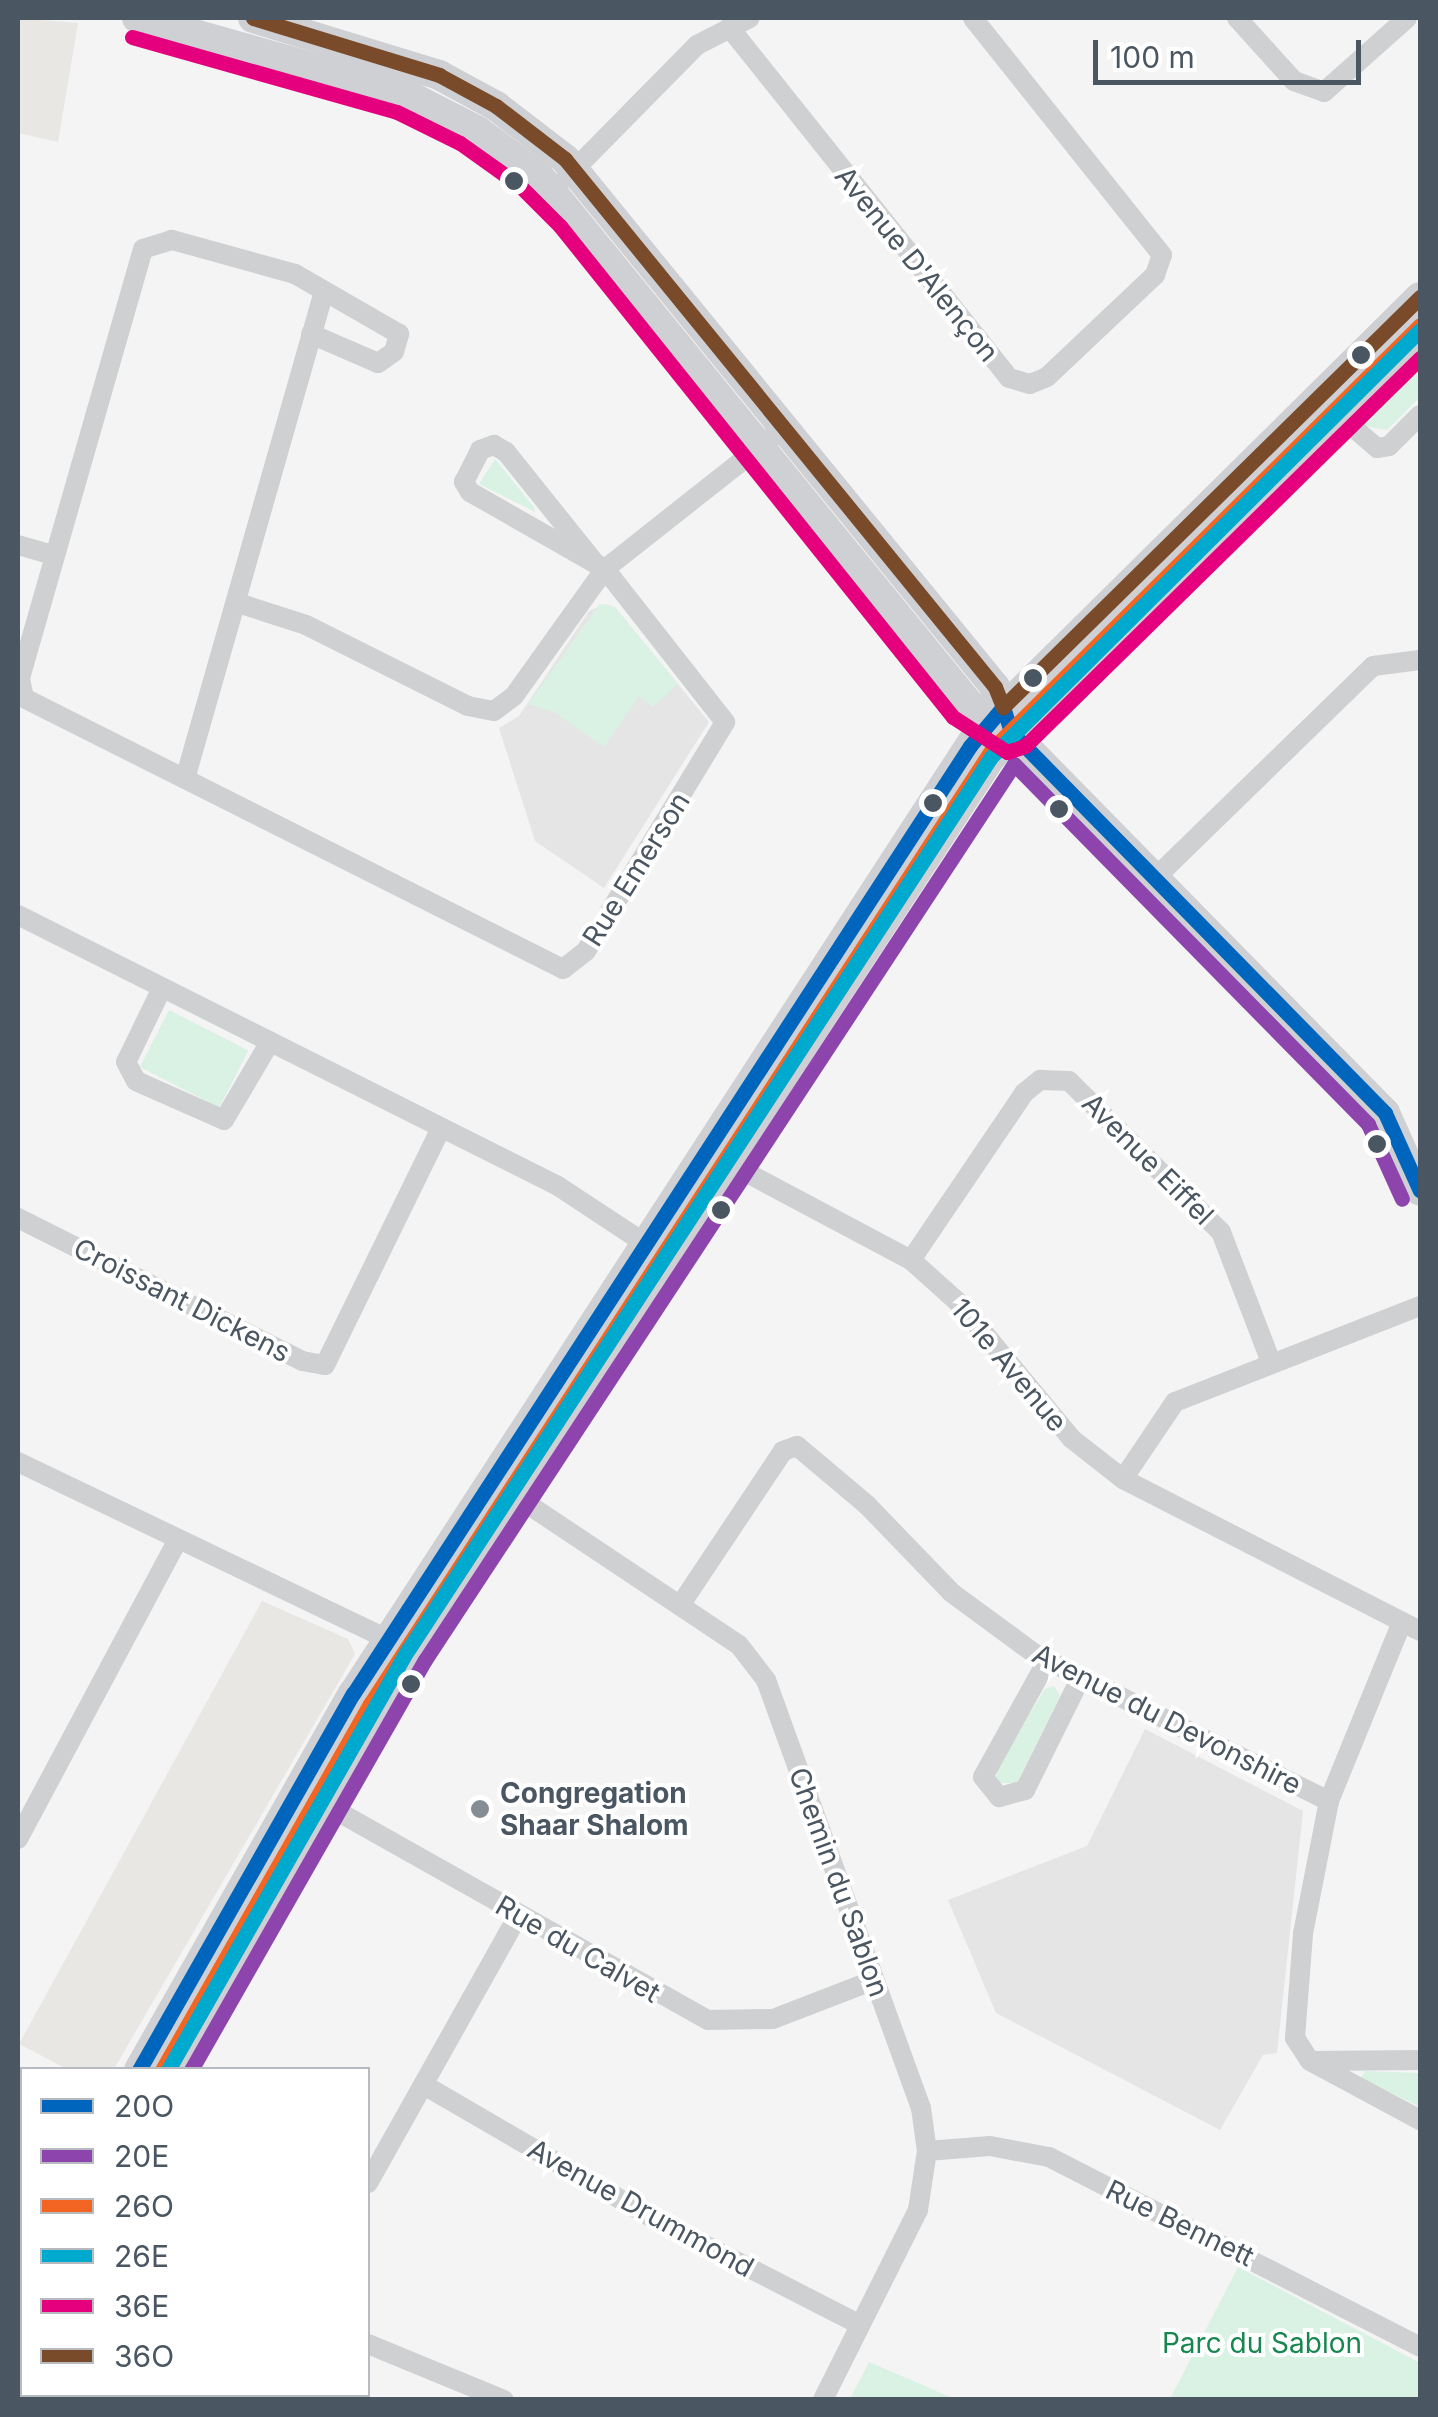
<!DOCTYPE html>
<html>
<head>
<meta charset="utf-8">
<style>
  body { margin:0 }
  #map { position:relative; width:1438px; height:2417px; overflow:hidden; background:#f4f4f4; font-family:Inter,sans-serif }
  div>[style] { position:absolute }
  .commercial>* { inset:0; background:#e8e7e3 }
  .education>* { inset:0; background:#e6e5e6 }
  .green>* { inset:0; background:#d9f2e3; transform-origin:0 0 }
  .street>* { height:20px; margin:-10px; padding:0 10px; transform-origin:10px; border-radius:10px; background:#ced0d2 }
  .secondary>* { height:30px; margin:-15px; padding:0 15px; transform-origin:15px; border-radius:15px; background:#ced0d4 }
  .bus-1>* { height:15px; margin:-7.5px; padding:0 7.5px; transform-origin:7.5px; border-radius:7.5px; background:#0065bd }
  .bus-2>* { height:15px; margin:-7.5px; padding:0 7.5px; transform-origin:7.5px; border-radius:7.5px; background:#8e44ad }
  .bus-3>* { height:15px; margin:-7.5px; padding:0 7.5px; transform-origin:7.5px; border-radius:7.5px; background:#f26522 }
  .bus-4>* { height:15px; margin:-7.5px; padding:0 7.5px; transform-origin:7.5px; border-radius:7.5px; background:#00a9ce }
  .bus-5>* { height:15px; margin:-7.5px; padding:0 7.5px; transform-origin:7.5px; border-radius:7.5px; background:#e5007d }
  .bus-6>* { height:15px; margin:-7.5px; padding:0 7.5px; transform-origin:7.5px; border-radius:7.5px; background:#7a4b2a }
  .dots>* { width:28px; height:28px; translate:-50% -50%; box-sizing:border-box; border:5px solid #fff; border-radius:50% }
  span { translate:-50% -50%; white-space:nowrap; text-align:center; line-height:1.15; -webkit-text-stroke:8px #fff; paint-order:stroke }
  .street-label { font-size:28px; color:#4a5661 }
  .poi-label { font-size:28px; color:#4a5661; font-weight:700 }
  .left { translate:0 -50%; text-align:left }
  .park-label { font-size:28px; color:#17864f }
  .frame { position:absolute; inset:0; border:20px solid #4a5661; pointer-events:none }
  .legend { position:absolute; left:20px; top:2067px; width:350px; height:330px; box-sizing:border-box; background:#fff; border:2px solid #b7bbc0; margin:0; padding:12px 18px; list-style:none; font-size:30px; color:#4a5661 }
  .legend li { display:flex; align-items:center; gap:20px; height:50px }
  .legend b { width:50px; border:2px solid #b7bbc0 }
  .scale { position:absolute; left:1093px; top:40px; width:268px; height:45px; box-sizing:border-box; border:5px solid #4a5661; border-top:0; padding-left:12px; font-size:30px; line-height:35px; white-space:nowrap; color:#4a5661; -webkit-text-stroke:8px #fff; paint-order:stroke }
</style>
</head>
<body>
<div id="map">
  <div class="commercial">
    <div style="clip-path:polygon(18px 18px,78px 23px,58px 142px,18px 133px)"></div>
    <div style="clip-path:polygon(262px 1601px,348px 1639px,355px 1654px,114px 2069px,67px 2069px,19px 2044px)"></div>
  </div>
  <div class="education">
    <div style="clip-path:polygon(605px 604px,615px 607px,709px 722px,604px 888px,535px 841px,499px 728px,519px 716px,589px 611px)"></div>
    <div style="clip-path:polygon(1145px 1729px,1303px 1811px,1277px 2053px,1263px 2055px,1220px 2130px,996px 2013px,948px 1900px,1087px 1846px)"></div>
  </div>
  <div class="green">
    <div style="clip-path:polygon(1420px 357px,1420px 397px,1387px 430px,1365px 426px,1360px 416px,1399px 378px,1404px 382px)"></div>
    <div style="clip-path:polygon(495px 459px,534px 507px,535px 512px,479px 484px)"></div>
    <div style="clip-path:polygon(600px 604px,615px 607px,678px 684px,653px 707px,639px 696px,604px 747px,554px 712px,528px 704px)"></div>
    <div style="left:169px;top:1010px;width:89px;height:64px;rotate:27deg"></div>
    <div style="clip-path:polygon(1054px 1686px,1060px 1696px,1017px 1783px,996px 1783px,997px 1767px,1045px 1689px)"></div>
    <div style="clip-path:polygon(1365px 2071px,1420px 2073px,1420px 2107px,1361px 2078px)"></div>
    <div style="clip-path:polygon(1238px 2267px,1420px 2363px,1420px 2399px,1170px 2399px)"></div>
    <div style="clip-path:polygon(869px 2362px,955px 2399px,850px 2399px)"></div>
  </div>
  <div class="street">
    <div style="left:1237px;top:18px;width:85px;rotate:47.9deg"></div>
    <div style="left:1294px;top:81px;width:32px;rotate:20deg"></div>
    <div style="left:1324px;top:92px;width:111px;rotate:-41.7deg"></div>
    <div style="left:729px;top:27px;width:449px;rotate:51.4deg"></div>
    <div style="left:1009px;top:378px;width:22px;rotate:16deg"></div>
    <div style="left:1030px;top:384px;width:18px;rotate:-22deg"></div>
    <div style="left:1047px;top:377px;width:149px;rotate:-43.4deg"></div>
    <div style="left:1155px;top:275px;width:21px;rotate:-71deg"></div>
    <div style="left:1162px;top:255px;width:303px;rotate:-128.6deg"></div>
    <div style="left:566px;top:178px;width:187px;rotate:-45.4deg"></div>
    <div style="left:697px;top:45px;width:59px;rotate:-27deg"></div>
    <div style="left:311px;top:334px;width:73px;rotate:23.4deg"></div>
    <div style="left:378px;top:363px;width:19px;rotate:-35deg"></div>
    <div style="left:394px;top:352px;width:19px;rotate:-74deg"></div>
    <div style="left:399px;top:334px;width:120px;rotate:-150deg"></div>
    <div style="left:295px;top:274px;width:128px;rotate:-164.5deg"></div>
    <div style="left:172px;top:240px;width:30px;rotate:163deg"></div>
    <div style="left:143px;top:249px;width:447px;rotate:106deg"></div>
    <div style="left:20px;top:679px;width:19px;rotate:78deg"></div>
    <div style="left:24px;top:698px;width:603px;rotate:26.69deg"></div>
    <div style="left:563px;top:969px;width:29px;rotate:-38deg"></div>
    <div style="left:586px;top:951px;width:268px;rotate:-58.7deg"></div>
    <div style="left:725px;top:722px;width:194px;rotate:-128.1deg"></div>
    <div style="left:605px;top:569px;width:155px;rotate:-150.3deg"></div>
    <div style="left:470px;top:492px;width:12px;rotate:-121deg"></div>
    <div style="left:464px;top:482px;width:36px;rotate:-63deg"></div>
    <div style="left:480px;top:450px;width:15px;rotate:-20deg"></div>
    <div style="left:494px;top:445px;width:14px;rotate:30deg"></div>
    <div style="left:506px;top:452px;width:141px;rotate:51.3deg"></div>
    <div style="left:1327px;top:405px;width:66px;rotate:40.7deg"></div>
    <div style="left:1377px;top:448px;width:12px;rotate:-9deg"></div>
    <div style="left:1389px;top:446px;width:44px;rotate:-45deg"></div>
    <div style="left:18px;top:545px;width:37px;rotate:16deg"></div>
    <div style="left:238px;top:603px;width:71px;rotate:17.9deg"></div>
    <div style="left:306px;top:625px;width:181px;rotate:26.6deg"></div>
    <div style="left:468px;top:706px;width:26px;rotate:11deg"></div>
    <div style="left:494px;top:711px;width:25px;rotate:-37deg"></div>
    <div style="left:514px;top:696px;width:156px;rotate:-54.4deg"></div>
    <div style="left:605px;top:569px;width:229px;rotate:-38.3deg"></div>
    <div style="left:185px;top:779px;width:503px;rotate:-74.09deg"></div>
    <div style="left:1155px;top:878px;width:304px;rotate:-44.2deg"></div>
    <div style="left:1373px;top:666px;width:47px;rotate:-7.3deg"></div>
    <div style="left:18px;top:915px;width:604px;rotate:26.65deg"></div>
    <div style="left:558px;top:1186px;width:116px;rotate:33.4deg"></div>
    <div style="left:162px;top:988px;width:82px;rotate:115.9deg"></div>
    <div style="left:126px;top:1062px;width:21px;rotate:62deg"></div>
    <div style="left:136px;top:1081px;width:96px;rotate:23.9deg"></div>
    <div style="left:224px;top:1120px;width:91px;rotate:-59.5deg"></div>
    <div style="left:719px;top:1158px;width:217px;rotate:28deg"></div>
    <div style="left:911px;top:1260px;width:64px;rotate:41.9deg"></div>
    <div style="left:959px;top:1303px;width:177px;rotate:50.3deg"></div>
    <div style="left:1072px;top:1439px;width:65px;rotate:38.1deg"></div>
    <div style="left:1123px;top:1479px;width:334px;rotate:27.1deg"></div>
    <div style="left:18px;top:1218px;width:318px;rotate:26.7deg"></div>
    <div style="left:302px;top:1361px;width:23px;rotate:10deg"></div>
    <div style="left:325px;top:1365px;width:264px;rotate:-63.9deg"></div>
    <div style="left:911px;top:1260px;width:202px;rotate:-55.9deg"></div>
    <div style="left:1024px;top:1093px;width:21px;rotate:-39deg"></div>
    <div style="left:1040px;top:1080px;width:29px;rotate:2deg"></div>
    <div style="left:1069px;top:1081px;width:214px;rotate:44.8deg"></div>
    <div style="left:1221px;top:1232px;width:139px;rotate:69deg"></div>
    <div style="left:18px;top:1462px;width:421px;rotate:25.6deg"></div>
    <div style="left:1123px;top:1479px;width:93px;rotate:-56deg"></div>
    <div style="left:1175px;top:1402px;width:263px;rotate:-21.4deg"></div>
    <div style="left:502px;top:1487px;width:285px;rotate:33.7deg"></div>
    <div style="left:739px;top:1645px;width:44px;rotate:52.4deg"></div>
    <div style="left:766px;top:1680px;width:455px;rotate:70.1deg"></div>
    <div style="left:921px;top:2108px;width:43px;rotate:82.1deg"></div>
    <div style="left:927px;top:2151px;width:60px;rotate:98.7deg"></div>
    <div style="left:918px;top:2210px;width:212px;rotate:116.6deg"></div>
    <div style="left:681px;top:1604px;width:184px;rotate:-56.3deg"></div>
    <div style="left:783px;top:1451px;width:15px;rotate:-20deg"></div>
    <div style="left:797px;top:1446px;width:92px;rotate:40.1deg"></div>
    <div style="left:867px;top:1505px;width:122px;rotate:46deg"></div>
    <div style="left:952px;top:1593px;width:103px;rotate:36.3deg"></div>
    <div style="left:1035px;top:1654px;width:329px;rotate:26.6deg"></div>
    <div style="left:1402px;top:1622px;width:193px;rotate:112.2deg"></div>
    <div style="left:1329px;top:1801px;width:136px;rotate:101.1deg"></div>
    <div style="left:1303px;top:1934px;width:104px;rotate:94.4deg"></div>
    <div style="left:1295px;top:2038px;width:27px;rotate:57deg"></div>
    <div style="left:1310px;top:2061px;width:125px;rotate:28.2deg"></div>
    <div style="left:1047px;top:1661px;width:132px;rotate:118.9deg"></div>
    <div style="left:983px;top:1777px;width:26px;rotate:51deg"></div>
    <div style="left:999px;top:1797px;width:27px;rotate:-15deg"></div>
    <div style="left:1025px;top:1790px;width:126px;rotate:-63.6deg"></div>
    <div style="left:312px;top:1797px;width:454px;rotate:29.4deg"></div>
    <div style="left:708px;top:2020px;width:65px;rotate:-0.9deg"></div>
    <div style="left:773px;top:2019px;width:108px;rotate:-21.1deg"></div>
    <div style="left:18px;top:1839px;width:338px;rotate:-61.9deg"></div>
    <div style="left:1312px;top:2061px;width:108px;rotate:-0.5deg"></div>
    <div style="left:424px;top:2085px;width:268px;rotate:30.2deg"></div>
    <div style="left:656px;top:2220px;width:229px;rotate:27.2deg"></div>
    <div style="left:927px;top:2151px;width:63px;rotate:-4.5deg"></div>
    <div style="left:990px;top:2146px;width:60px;rotate:10.6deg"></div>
    <div style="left:1049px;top:2157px;width:417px;rotate:27.1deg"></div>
    <div style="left:368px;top:2183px;width:306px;rotate:-60.7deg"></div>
    <div style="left:368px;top:2344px;width:147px;rotate:22.4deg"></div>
    <div style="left:18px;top:2394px;width:7px;rotate:56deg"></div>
  </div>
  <div class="secondary">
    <div style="left:137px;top:18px;width:277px;rotate:15.7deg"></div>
    <div style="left:404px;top:93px;width:83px;rotate:27.2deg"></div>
    <div style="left:478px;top:131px;width:76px;rotate:36.4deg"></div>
    <div style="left:539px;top:176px;width:681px;rotate:50.84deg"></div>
    <div style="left:969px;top:704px;width:50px;rotate:33.7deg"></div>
    <div style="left:1011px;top:732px;width:534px;rotate:45.53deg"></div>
    <div style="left:1385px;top:1113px;width:85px;rotate:65.8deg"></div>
    <div style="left:253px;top:18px;width:195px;rotate:17deg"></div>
    <div style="left:439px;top:75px;width:65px;rotate:28.5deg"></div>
    <div style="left:496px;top:106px;width:87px;rotate:37.5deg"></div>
    <div style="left:565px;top:159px;width:681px;rotate:50.84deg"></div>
    <div style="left:995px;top:687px;width:39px;rotate:71deg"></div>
    <div style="left:139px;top:2070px;width:433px;rotate:-60.4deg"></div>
    <div style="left:353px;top:1694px;width:1143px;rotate:-56.96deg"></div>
    <div style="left:976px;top:736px;width:624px;rotate:-44.68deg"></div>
    <div style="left:168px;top:2070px;width:484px;rotate:-60.3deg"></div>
    <div style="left:408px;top:1650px;width:1066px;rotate:-56.86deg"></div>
    <div style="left:991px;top:757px;width:605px;rotate:-44.87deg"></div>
    <div style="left:18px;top:2263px;width:7px;rotate:-56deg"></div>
    <div style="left:18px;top:2302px;width:7px;rotate:-56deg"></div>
  </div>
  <div class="bus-1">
    <div style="left:139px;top:2070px;width:433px;rotate:-60.4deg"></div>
    <div style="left:353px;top:1694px;width:1131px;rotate:-56.94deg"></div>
    <div style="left:970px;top:746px;width:51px;rotate:-49.8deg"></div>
    <div style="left:1003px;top:707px;width:26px;rotate:72deg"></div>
    <div style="left:1011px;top:732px;width:534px;rotate:45.53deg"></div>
    <div style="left:1385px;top:1113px;width:85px;rotate:65.8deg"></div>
  </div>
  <div class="bus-2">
    <div style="left:191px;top:2070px;width:472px;rotate:-60.3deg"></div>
    <div style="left:425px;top:1660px;width:1072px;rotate:-56.68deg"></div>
    <div style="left:1014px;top:764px;width:505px;rotate:45.48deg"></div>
    <div style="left:1368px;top:1124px;width:82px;rotate:65.6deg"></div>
  </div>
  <div class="bus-3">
    <div style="left:162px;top:2070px;width:421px;rotate:-60.4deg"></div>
    <div style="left:370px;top:1704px;width:1140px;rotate:-56.92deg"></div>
    <div style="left:992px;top:749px;width:602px;rotate:-44.73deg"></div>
  </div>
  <div class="bus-4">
    <div style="left:168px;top:2070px;width:484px;rotate:-60.3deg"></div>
    <div style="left:408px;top:1650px;width:1066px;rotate:-56.86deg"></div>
    <div style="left:991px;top:757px;width:605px;rotate:-44.87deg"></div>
  </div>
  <div class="bus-5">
    <div style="left:132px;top:37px;width:275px;rotate:15.8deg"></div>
    <div style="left:397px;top:112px;width:70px;rotate:26.2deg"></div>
    <div style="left:460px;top:143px;width:72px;rotate:35.4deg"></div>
    <div style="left:519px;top:185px;width:58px;rotate:45deg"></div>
    <div style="left:560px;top:226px;width:629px;rotate:51.33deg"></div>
    <div style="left:953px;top:717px;width:64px;rotate:32.9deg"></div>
    <div style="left:1007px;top:752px;width:19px;rotate:-18deg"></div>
    <div style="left:1025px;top:746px;width:554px;rotate:-44.49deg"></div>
  </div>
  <div class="bus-6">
    <div style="left:253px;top:18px;width:195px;rotate:17deg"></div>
    <div style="left:439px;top:75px;width:65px;rotate:28.5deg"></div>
    <div style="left:496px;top:106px;width:87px;rotate:37.5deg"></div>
    <div style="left:565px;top:159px;width:681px;rotate:50.84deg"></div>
    <div style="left:995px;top:687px;width:22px;rotate:68deg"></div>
    <div style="left:1003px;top:707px;width:585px;rotate:-44.52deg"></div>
  </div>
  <div class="dots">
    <div style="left:514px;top:181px;background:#4a5661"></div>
    <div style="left:1361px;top:355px;background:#4a5661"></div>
    <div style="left:1033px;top:678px;background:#4a5661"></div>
    <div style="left:933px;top:803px;background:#4a5661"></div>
    <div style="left:1059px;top:809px;background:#4a5661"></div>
    <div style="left:1377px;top:1144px;background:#4a5661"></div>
    <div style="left:721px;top:1210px;background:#4a5661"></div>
    <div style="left:411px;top:1684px;background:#4a5661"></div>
    <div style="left:480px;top:1809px;background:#868d94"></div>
  </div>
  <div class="street-label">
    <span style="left:917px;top:264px;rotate:51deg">Avenue D'Alençon</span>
    <span style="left:636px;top:869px;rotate:-58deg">Rue Emerson</span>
    <span style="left:1148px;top:1159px;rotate:45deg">Avenue Eiffel</span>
    <span style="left:182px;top:1300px;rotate:27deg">Croissant Dickens</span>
    <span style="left:1009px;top:1365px;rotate:50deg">101e Avenue</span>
    <span style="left:1167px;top:1719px;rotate:27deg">Avenue du Devonshire</span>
    <span style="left:839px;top:1882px;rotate:70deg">Chemin du Sablon</span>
    <span style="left:578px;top:1949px;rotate:30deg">Rue du Calvet</span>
    <span style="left:641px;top:2208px;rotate:29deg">Avenue Drummond</span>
    <span style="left:1180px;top:2223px;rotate:26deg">Rue Bennett</span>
  </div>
  <div class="poi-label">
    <span class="left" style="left:500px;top:1809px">Congregation<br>Shaar Shalom</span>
  </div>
  <div class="park-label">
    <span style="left:1262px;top:2343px">Parc du Sablon</span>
  </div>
  <div class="frame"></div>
  <ul class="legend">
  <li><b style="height:12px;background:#0065bd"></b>20O</li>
  <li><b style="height:12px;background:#8e44ad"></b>20E</li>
  <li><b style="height:12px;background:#f26522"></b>26O</li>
  <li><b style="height:12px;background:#00a9ce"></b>26E</li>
  <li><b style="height:12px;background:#e5007d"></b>36E</li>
  <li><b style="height:12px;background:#7a4b2a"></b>36O</li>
  </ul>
  <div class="scale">100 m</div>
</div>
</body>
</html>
